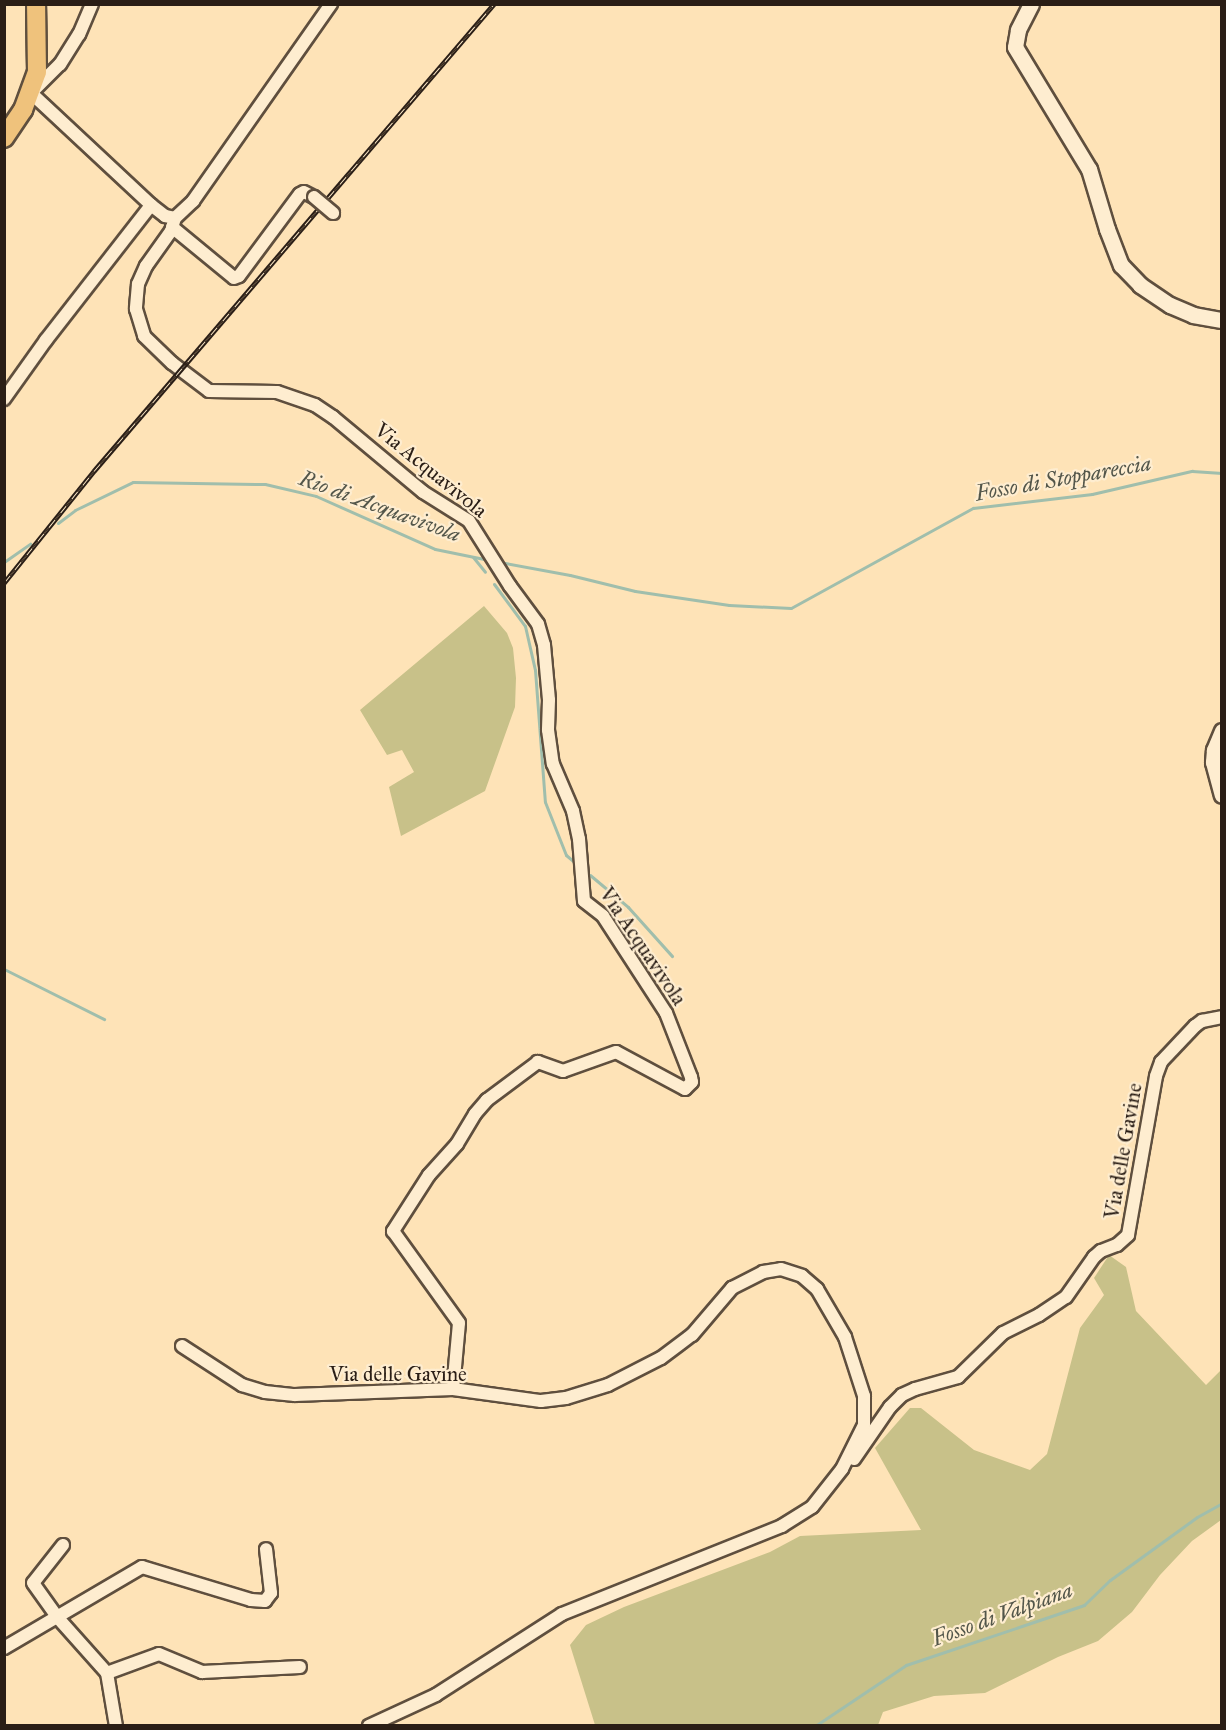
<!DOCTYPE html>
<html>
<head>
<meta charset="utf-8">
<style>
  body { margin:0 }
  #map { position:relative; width:1226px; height:1730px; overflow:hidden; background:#fee3b7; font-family:"IM FELL Great Primer",serif }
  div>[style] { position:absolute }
  .green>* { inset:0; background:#c8c189 }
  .stream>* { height:3px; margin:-1.5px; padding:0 1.5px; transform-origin:1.5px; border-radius:1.5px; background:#a0beac }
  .roads { filter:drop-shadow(2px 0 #5f4f3e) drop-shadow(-2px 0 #5f4f3e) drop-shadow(0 2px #5f4f3e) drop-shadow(0 -2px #5f4f3e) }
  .minor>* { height:12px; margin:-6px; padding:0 6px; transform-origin:6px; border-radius:6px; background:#feedd0 }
  .tertiary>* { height:15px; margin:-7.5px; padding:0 7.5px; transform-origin:7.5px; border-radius:7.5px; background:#feedd0 }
  .primary>* { height:18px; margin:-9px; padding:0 9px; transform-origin:9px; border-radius:9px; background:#efc27c }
  .rail>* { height:5px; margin-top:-2.5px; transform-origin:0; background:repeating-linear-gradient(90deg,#feedd0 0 9px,#2a1e16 0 18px); box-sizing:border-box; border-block:2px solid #2a1e16 }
  .bridges { filter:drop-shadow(2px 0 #5f4f3e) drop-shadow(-2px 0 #5f4f3e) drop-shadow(0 2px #5f4f3e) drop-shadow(0 -2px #5f4f3e) }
  .minor-bridge>* { height:12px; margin:-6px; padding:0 6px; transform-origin:6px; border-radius:6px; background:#feedd0 }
  span { translate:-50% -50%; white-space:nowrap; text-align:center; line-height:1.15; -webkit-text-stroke:4.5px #feedd0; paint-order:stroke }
  .street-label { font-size:21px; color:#2a1e16 }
  .water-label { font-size:22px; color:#53564a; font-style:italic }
  .frame { position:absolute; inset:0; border:6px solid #2a1e16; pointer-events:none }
</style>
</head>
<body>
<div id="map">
  <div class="green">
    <div style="clip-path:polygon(484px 606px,507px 633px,513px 648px,516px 678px,515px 707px,485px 791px,401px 836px,389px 787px,414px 772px,402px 750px,387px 755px,360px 710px)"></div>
    <div style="clip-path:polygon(1109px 1255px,1126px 1267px,1136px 1311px,1206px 1385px,1221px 1370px,1221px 1520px,1192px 1541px,1160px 1575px,1132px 1612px,1098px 1641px,1058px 1657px,985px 1693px,934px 1696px,883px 1712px,878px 1725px,595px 1725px,570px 1645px,586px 1625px,624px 1607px,770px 1552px,800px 1536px,921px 1530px,875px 1448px,910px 1408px,921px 1408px,974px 1450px,1030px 1470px,1047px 1454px,1080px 1328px,1104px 1295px,1094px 1278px)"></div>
  </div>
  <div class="stream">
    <div style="left:58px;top:523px;width:21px;rotate:-37deg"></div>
    <div style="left:75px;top:510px;width:64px;rotate:-25.8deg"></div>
    <div style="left:133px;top:482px;width:132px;rotate:0.9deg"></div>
    <div style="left:265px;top:484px;width:52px;rotate:13.2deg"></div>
    <div style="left:316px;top:496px;width:130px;rotate:24deg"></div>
    <div style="left:435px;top:549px;width:50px;rotate:11.5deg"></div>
    <div style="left:473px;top:557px;width:19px;rotate:51deg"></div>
    <div style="left:4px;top:562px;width:32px;rotate:-35deg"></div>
    <div style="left:505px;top:563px;width:66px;rotate:10.5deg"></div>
    <div style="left:570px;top:575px;width:67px;rotate:13.8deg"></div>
    <div style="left:635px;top:591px;width:95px;rotate:8.5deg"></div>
    <div style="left:729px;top:605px;width:62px;rotate:2.8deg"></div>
    <div style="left:791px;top:608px;width:208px;rotate:-28.8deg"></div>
    <div style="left:973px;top:508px;width:120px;rotate:-6.7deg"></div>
    <div style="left:1092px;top:494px;width:103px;rotate:-13deg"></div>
    <div style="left:1192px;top:471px;width:30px;rotate:4deg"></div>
    <div style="left:494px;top:584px;width:52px;rotate:53.6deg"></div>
    <div style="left:525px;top:626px;width:45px;rotate:77.2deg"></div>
    <div style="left:535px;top:670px;width:132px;rotate:85.7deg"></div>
    <div style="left:545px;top:802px;width:57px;rotate:68.4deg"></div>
    <div style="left:566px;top:855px;width:11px;rotate:41deg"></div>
    <div style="left:590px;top:875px;width:50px;rotate:40.1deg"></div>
    <div style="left:628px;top:907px;width:66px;rotate:48.1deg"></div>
    <div style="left:4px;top:969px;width:112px;rotate:26.6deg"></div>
    <div style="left:815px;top:1726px;width:110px;rotate:-33.8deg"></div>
    <div style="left:906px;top:1665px;width:188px;rotate:-18.6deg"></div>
    <div style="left:1084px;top:1605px;width:36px;rotate:-44deg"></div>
    <div style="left:1110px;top:1580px;width:107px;rotate:-35.9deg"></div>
    <div style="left:1197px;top:1517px;width:29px;rotate:-29deg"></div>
  </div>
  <div class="roads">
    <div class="minor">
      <div style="left:92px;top:4px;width:33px;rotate:113deg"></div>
      <div style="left:79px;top:34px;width:36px;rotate:122deg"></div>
      <div style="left:60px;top:64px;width:41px;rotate:135deg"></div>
      <div style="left:31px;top:93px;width:164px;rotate:43deg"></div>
      <div style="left:151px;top:205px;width:18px;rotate:38deg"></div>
      <div style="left:165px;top:216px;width:10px;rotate:11deg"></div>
      <div style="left:175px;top:218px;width:14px;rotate:107deg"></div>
      <div style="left:171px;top:231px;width:43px;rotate:125.5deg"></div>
      <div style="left:146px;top:266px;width:20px;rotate:114deg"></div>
      <div style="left:138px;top:284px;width:25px;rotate:95deg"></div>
      <div style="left:136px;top:309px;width:28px;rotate:73deg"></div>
      <div style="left:144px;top:336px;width:39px;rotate:44deg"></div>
      <div style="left:172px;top:363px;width:46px;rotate:37.1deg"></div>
      <div style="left:209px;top:391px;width:68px;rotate:0.8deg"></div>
      <div style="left:277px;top:392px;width:40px;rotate:18.9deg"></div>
      <div style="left:315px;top:405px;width:22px;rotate:34deg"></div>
      <div style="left:333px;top:417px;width:117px;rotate:39.8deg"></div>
      <div style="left:423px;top:492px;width:54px;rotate:32.2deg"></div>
      <div style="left:469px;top:521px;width:77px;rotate:57.8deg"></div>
      <div style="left:510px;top:586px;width:47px;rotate:53.6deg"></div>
      <div style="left:538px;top:624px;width:22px;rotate:74deg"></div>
      <div style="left:544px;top:645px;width:55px;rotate:84.8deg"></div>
      <div style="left:549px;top:700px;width:30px;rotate:92deg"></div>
      <div style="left:548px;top:730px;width:34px;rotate:82deg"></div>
      <div style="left:553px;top:764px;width:51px;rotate:66.9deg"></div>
      <div style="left:573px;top:811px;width:29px;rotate:78deg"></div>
      <div style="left:579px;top:839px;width:62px;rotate:85.4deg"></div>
      <div style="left:584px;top:901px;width:24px;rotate:38deg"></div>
      <div style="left:603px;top:916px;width:116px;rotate:57deg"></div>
      <div style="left:666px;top:1013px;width:69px;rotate:68.7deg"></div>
      <div style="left:691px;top:1077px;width:5px;rotate:79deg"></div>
      <div style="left:692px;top:1082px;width:10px;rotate:135deg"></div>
      <div style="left:685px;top:1089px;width:78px;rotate:-151.8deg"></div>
      <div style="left:616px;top:1052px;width:56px;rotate:160.3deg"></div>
      <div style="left:563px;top:1071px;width:27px;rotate:-160deg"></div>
      <div style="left:538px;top:1062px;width:64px;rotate:143.3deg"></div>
      <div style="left:487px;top:1100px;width:18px;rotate:131deg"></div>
      <div style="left:475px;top:1114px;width:35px;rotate:121deg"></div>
      <div style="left:457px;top:1144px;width:42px;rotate:132.1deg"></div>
      <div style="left:429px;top:1175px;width:67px;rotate:122.7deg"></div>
      <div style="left:393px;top:1231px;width:113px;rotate:54.3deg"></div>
      <div style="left:459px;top:1323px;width:66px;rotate:95.2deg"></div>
      <div style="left:175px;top:218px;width:25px;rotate:-43deg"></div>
      <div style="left:193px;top:201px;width:241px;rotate:-55deg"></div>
      <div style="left:172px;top:227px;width:80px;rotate:39.4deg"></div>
      <div style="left:234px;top:278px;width:5px;rotate:-22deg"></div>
      <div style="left:239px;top:276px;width:102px;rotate:-53.4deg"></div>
      <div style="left:300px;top:194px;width:4px;rotate:-27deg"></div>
      <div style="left:304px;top:192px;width:11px;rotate:27deg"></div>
      <div style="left:4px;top:399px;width:72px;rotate:-54.6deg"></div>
      <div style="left:46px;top:340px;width:171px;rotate:-52.1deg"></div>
      <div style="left:182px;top:1346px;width:72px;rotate:33deg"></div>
      <div style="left:242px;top:1385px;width:24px;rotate:17deg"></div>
      <div style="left:265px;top:1392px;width:30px;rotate:6deg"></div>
      <div style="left:295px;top:1395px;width:158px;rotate:-2.2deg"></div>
      <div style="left:453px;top:1389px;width:89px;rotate:7.8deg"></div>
      <div style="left:541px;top:1401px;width:25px;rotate:-7deg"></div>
      <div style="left:566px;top:1398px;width:44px;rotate:-17.2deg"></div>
      <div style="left:608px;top:1385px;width:59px;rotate:-27deg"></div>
      <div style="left:661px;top:1358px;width:39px;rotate:-37deg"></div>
      <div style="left:692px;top:1335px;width:62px;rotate:-49.6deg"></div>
      <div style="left:732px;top:1288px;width:35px;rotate:-27deg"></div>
      <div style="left:763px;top:1272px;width:18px;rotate:-9deg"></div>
      <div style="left:781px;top:1269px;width:22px;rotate:18deg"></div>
      <div style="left:802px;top:1276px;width:20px;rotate:41deg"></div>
      <div style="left:817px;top:1289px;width:56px;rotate:59.7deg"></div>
      <div style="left:845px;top:1337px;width:62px;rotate:72.1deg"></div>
      <div style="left:864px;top:1396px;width:29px;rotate:90deg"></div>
      <div style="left:864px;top:1425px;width:49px;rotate:116.6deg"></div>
      <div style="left:842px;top:1469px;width:48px;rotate:128.3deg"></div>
      <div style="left:812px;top:1507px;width:36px;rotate:148deg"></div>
      <div style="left:782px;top:1526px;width:237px;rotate:158.2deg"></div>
      <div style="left:562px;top:1614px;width:150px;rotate:147.3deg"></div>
      <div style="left:436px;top:1695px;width:74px;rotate:155.2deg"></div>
      <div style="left:854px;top:1459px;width:63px;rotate:-55.3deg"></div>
      <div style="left:890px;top:1407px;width:17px;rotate:-45deg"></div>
      <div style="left:902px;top:1395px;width:14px;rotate:-25deg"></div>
      <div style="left:915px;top:1389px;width:45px;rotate:-15.6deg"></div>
      <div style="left:958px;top:1377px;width:63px;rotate:-44.4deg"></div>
      <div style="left:1003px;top:1333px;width:40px;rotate:-26.6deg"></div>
      <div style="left:1039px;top:1315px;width:32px;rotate:-34deg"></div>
      <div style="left:1066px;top:1297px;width:49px;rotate:-55deg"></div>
      <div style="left:1094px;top:1257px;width:9px;rotate:-41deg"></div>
      <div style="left:1101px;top:1251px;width:17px;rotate:-21deg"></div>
      <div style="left:1117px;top:1245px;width:15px;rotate:-42deg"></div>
      <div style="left:1128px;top:1235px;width:161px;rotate:-80deg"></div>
      <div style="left:1156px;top:1076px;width:15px;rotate:-70deg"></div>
      <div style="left:1161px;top:1062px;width:50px;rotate:-46.6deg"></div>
      <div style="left:1195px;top:1026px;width:9px;rotate:-36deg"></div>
      <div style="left:1202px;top:1021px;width:20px;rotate:-11deg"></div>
      <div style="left:63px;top:1545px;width:48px;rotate:128.3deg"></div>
      <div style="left:33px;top:1583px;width:43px;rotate:54.5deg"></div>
      <div style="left:58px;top:1618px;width:74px;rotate:48.3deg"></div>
      <div style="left:107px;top:1673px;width:54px;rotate:80.4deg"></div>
      <div style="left:4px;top:1648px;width:160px;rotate:-30.4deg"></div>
      <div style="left:142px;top:1567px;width:114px;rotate:16.8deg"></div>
      <div style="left:251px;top:1600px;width:14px;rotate:4deg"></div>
      <div style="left:265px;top:1601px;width:10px;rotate:-53deg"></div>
      <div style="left:271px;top:1593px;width:44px;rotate:-96.5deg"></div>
      <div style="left:107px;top:1673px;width:55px;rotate:-20.1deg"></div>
      <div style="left:159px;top:1654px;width:47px;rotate:22.7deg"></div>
      <div style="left:202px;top:1672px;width:98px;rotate:-2.9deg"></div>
    </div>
    <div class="tertiary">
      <div style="left:1031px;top:4px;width:29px;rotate:117deg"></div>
      <div style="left:1018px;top:30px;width:17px;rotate:100deg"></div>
      <div style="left:1015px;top:47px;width:143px;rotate:58.8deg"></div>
      <div style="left:1089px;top:169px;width:63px;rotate:73.3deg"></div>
      <div style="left:1107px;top:229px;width:39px;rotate:69deg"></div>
      <div style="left:1121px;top:265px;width:28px;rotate:46deg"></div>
      <div style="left:1140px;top:285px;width:36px;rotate:34deg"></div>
      <div style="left:1170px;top:305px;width:25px;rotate:23deg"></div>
      <div style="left:1193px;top:315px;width:29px;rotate:10deg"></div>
      <div style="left:1222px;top:731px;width:21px;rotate:113deg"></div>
      <div style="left:1214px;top:750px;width:12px;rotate:95deg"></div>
      <div style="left:1213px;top:762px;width:34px;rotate:75deg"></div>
    </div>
    <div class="primary">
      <div style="left:4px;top:138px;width:34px;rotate:-56deg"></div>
      <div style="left:23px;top:110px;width:40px;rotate:-69.8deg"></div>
      <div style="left:37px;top:72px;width:68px;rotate:-90.8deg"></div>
    </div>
  </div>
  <div class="rail">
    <div style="left:4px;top:583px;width:144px;rotate:-51.2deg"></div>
    <div style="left:94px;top:471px;width:615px;rotate:-49.42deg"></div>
  </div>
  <div class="bridges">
    <div class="minor-bridge">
      <div style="left:314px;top:197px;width:25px;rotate:40deg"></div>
    </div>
  </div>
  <div class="street-label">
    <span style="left:431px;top:470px;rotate:39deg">Via Acquavivola</span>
    <span style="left:643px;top:946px;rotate:56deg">Via Acquavivola</span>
    <span style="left:1123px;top:1151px;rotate:-80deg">Via delle Gavine</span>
    <span style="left:398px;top:1374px">Via delle Gavine</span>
  </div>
  <div class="water-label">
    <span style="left:1063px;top:478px;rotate:-10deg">Fosso di Stoppareccia</span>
    <span style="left:380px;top:506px;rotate:20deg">Rio di Acquavivola</span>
    <span style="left:1002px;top:1614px;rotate:-20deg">Fosso di Valpiana</span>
  </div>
  <div class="frame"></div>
</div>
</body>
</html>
